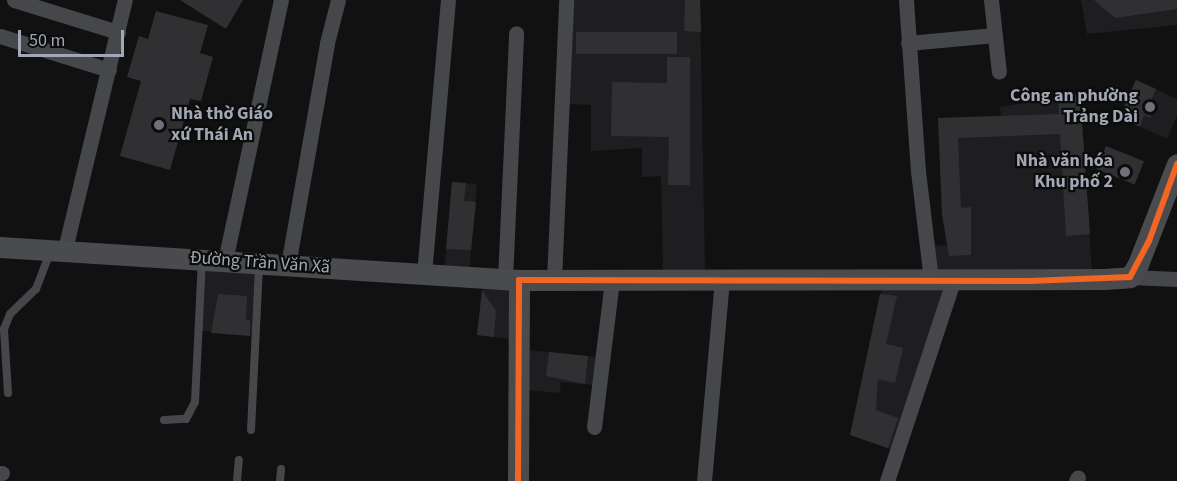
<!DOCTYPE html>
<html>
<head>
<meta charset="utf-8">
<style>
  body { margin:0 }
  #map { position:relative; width:1177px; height:481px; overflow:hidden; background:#111112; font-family:"Source Sans 3",sans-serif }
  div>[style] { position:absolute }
  .built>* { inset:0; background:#1e1e20; transform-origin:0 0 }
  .building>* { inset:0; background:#303032; transform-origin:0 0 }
  .lane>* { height:8px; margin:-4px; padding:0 4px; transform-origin:4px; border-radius:4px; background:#46474a }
  .street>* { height:15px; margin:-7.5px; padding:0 7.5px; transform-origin:7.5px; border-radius:7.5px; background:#46474a }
  .secondary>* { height:21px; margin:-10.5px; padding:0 10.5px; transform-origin:10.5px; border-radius:10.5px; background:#4a4b4f }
  .bus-1>* { height:6px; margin:-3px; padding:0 3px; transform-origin:3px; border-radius:3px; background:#f26522 }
  .dots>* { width:16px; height:16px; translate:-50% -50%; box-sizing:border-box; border:3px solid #0c0c0d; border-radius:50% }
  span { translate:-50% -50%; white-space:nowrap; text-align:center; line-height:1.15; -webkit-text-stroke:4.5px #0c0c0d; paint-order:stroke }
  .poi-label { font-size:18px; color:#a1a7b4; font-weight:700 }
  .right { translate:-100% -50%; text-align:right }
  .left { translate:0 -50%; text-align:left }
  .street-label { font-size:18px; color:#a1a7b4 }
  .scale { position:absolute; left:18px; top:30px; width:106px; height:27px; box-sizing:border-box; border:3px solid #a1a7b4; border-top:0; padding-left:8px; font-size:18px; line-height:21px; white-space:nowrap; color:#a1a7b4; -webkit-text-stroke:4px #0c0c0d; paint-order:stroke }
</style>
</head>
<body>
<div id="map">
  <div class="built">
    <div style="clip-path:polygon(569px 0,700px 0,705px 270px,663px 271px,661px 176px,642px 177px,642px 148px,591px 151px,591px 105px,568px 104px)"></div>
    <div style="clip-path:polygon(1081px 0,1177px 0,1177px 25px,1087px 34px)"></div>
    <div style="clip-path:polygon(1136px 80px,1177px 99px,1177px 116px,1167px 139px,1119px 117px)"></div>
    <div style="clip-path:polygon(1080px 94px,1092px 271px,935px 271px,932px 246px,947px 245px,942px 214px,938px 118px,1001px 116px,1000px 107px)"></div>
    <div style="left:452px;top:182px;width:25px;height:85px;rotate:5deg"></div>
    <div style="left:204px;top:268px;width:51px;height:63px;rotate:3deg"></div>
    <div style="clip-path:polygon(483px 286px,511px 288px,511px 339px,477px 335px)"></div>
    <div style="clip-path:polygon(882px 288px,945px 288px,892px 450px,850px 435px)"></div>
    <div style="clip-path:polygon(527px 350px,597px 357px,594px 385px,561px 382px,560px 393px,527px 390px)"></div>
  </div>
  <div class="building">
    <div style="clip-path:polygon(180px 0,243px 0,226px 29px)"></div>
    <div style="clip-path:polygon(685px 0,700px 0,701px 32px,684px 31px)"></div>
    <div style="clip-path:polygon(1094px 0,1177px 0,1177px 9px,1115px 18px)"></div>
    <div style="clip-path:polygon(156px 11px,208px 25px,200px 53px,213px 57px,201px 101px,190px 99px,170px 170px,120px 156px,141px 81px,127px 77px,139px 36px,148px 39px)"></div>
    <div style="left:677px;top:32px;width:22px;height:101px;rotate:90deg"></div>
    <div style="clip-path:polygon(667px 57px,690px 57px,690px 185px,668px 185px,669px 137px,611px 136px,612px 82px,667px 83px)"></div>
    <div style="clip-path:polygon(1136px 80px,1156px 89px,1151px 101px,1157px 103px,1150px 118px,1144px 115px,1140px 127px,1119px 117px)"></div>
    <div style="clip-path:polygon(1080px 94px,1090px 234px,1066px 236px,1060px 134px,958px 138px,961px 208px,971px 207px,971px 255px,949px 256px,942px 214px,938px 118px,1059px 114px,1058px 98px)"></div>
    <div style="left:1106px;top:146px;width:41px;height:25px;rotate:22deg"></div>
    <div style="clip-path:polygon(452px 182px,466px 183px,464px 201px,476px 202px,471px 250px,446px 249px)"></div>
    <div style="clip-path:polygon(482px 290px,496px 311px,494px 337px,477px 335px)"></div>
    <div style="clip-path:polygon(218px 294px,247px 296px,246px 320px,250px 320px,250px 336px,211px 333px)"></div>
    <div style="clip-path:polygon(880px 294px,897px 296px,886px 344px,903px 348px,895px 383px,878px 379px,876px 410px,898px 418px,888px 448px,850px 435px)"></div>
    <div style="clip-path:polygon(549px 352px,588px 356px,585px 384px,546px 376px)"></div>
  </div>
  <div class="lane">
    <div style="left:8px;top:393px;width:64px;rotate:-93.6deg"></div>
    <div style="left:4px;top:329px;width:16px;rotate:-68deg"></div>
    <div style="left:10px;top:314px;width:36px;rotate:-44deg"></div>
    <div style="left:36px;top:289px;width:39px;rotate:-69deg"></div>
    <div style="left:164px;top:420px;width:22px;rotate:-3deg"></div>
    <div style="left:186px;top:419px;width:19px;rotate:-62deg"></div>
    <div style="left:195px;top:402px;width:141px;rotate:-87.2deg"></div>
    <div style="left:251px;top:430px;width:166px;rotate:-87.2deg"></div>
    <div style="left:237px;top:481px;width:21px;rotate:-85deg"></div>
    <div style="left:280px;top:481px;width:12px;rotate:-85deg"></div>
  </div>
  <div class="street">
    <div style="left:14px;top:0;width:109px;rotate:17.1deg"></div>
    <div style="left:906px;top:0;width:171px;rotate:86deg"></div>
    <div style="left:918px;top:171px;width:110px;rotate:83.2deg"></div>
    <div style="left:991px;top:0;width:72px;rotate:83.7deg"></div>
    <div style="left:0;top:36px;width:114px;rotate:17.3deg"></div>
    <div style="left:908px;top:43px;width:87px;rotate:-5.3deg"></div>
    <div style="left:65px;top:249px;width:256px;rotate:-76.5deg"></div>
    <div style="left:225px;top:261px;width:267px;rotate:-77.9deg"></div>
    <div style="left:288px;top:265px;width:225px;rotate:-80deg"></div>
    <div style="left:327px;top:43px;width:44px;rotate:-75.7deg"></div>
    <div style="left:424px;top:274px;width:275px;rotate:-85deg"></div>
    <div style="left:1130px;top:277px;width:47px;rotate:2.4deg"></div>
    <div style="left:505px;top:279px;width:246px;rotate:-87.4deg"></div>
    <div style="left:554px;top:280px;width:280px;rotate:-87.5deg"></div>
    <div style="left:594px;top:427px;width:148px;rotate:-83deg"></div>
    <div style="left:0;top:473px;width:2px"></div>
    <div style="left:704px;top:481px;width:204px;rotate:-84.9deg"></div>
    <div style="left:887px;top:481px;width:211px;rotate:-71.7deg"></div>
    <div style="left:1076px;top:481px;width:4px;rotate:-63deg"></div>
  </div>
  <div class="secondary">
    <div style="left:0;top:247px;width:520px;rotate:3.64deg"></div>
    <div style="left:519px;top:280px;width:585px;rotate:-0.1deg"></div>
    <div style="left:1104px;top:279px;width:26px;rotate:-4deg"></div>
    <div style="left:1130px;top:277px;width:15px;rotate:-58deg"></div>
    <div style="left:1138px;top:264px;width:107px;rotate:-68.7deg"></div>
    <div style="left:518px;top:481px;width:201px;rotate:-89.7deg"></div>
  </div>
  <div class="bus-1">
    <div style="left:519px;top:280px;width:510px;rotate:0.11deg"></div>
    <div style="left:1029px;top:281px;width:101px;rotate:-2.3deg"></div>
    <div style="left:1130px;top:277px;width:41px;rotate:-62.2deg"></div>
    <div style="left:1149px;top:241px;width:82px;rotate:-70deg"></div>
    <div style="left:518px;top:481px;width:201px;rotate:-89.7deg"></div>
  </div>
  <div class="dots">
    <div style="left:1150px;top:107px;background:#6f727b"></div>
    <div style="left:159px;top:125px;background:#6f727b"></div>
    <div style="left:1125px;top:172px;background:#6f727b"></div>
  </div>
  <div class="poi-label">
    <span class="right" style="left:1138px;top:107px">Công an phường<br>Trảng Dài</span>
    <span class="left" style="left:171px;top:125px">Nhà thờ Giáo<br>xứ Thái An</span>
    <span class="right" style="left:1113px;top:172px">Nhà văn hóa<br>Khu phố 2</span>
  </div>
  <div class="street-label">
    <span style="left:260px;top:263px;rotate:4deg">Đường Trần Văn Xã</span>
  </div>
  <div class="scale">50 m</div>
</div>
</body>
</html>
